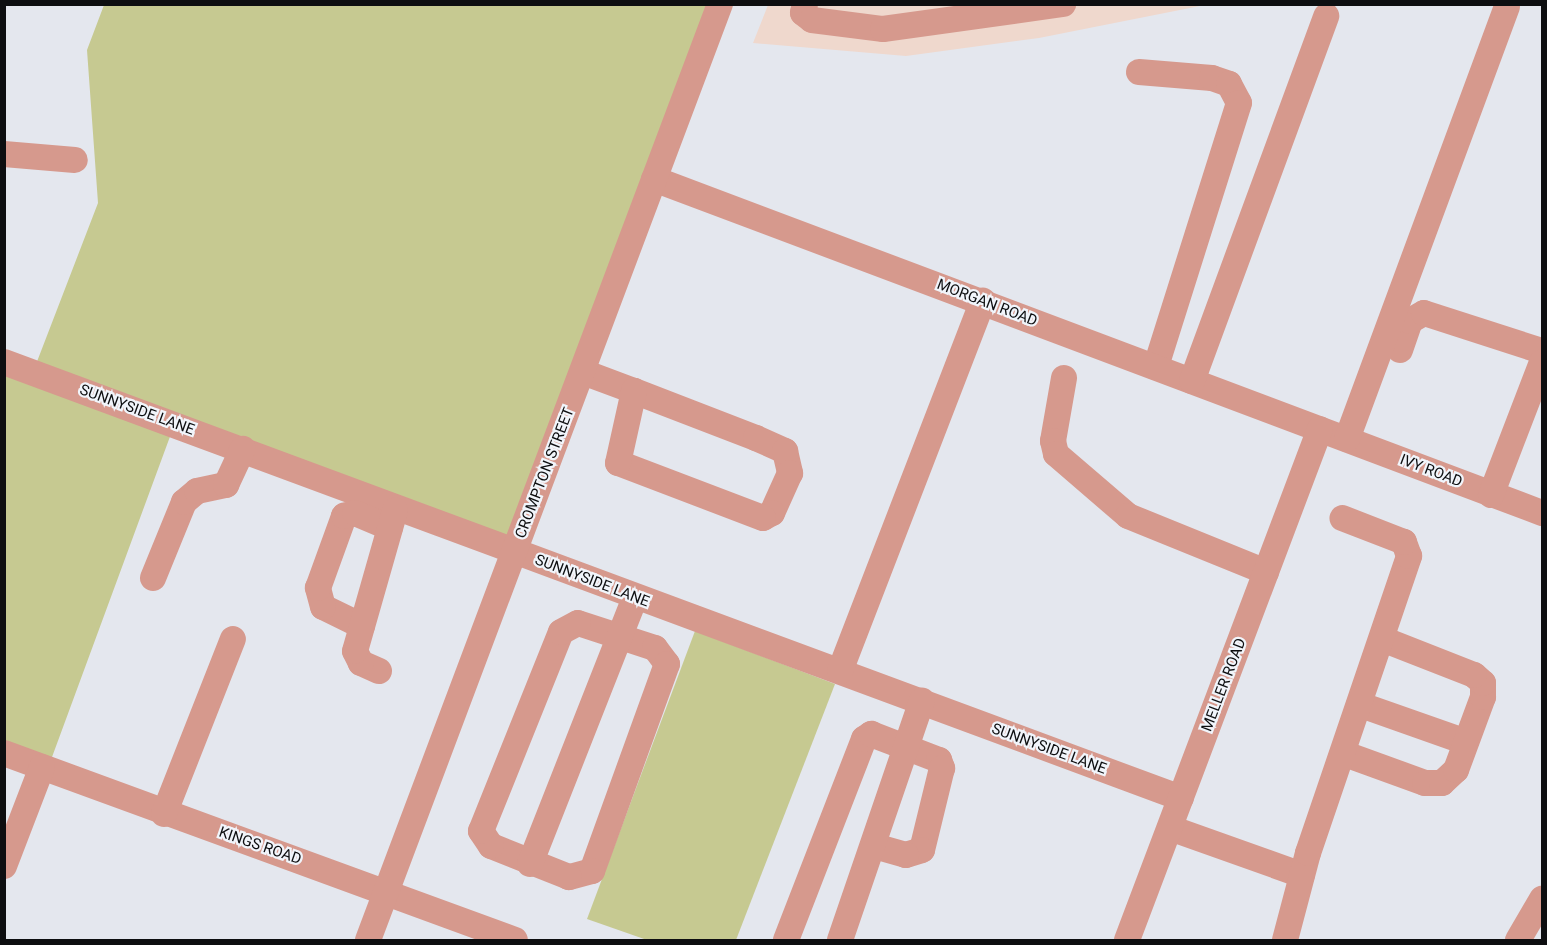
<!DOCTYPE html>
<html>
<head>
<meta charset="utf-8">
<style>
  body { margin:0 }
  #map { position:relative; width:1547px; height:945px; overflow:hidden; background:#e4e7ee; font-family:Roboto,sans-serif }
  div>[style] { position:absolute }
  .medical>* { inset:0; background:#efd8cd }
  .green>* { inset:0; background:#c6c991 }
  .minor>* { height:26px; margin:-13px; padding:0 13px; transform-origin:13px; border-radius:13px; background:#d6998d }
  span { translate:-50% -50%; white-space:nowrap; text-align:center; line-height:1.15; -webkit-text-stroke:4.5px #f1f5fb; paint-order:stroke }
  .street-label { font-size:15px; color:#0d0e10 }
  .frame { position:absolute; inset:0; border:6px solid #0d0e10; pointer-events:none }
</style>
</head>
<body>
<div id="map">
  <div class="medical">
    <div style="clip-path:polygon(768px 5px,1205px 5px,1039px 38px,906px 56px,753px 43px)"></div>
  </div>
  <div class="green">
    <div style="clip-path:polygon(104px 5px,719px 5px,514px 551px,175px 423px,48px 768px,5px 752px,4px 362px,33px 372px,98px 203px,87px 50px)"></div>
    <div style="clip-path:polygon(695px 631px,835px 684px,736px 940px,647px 940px,587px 919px)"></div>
  </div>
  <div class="minor">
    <div style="left:805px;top:4px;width:9px;rotate:103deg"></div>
    <div style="left:803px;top:13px;width:11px;rotate:38deg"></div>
    <div style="left:812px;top:20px;width:72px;rotate:7.2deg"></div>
    <div style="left:883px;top:29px;width:182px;rotate:-7.9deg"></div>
    <div style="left:1139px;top:72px;width:73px;rotate:4.7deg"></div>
    <div style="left:1212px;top:78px;width:18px;rotate:19deg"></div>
    <div style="left:1229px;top:84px;width:21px;rotate:62deg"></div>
    <div style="left:1239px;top:103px;width:277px;rotate:107.5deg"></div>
    <div style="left:4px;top:154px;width:71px;rotate:4.8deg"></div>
    <div style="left:654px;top:179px;width:949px;rotate:20.61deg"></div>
    <div style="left:1400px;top:350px;width:31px;rotate:-71deg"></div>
    <div style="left:1410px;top:321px;width:16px;rotate:-30deg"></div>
    <div style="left:1424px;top:313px;width:124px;rotate:17.9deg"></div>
    <div style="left:4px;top:362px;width:1255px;rotate:20.33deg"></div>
    <div style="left:583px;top:372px;width:54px;rotate:20.4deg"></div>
    <div style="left:634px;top:391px;width:131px;rotate:21.1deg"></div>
    <div style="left:756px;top:438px;width:32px;rotate:24deg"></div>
    <div style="left:785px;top:451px;width:23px;rotate:77deg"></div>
    <div style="left:790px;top:473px;width:44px;rotate:114.2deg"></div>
    <div style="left:772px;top:513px;width:10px;rotate:151deg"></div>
    <div style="left:763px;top:518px;width:155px;rotate:-159.2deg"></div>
    <div style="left:618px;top:463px;width:74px;rotate:-77.5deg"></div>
    <div style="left:1064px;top:378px;width:64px;rotate:99.9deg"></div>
    <div style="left:1053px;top:441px;width:13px;rotate:77deg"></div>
    <div style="left:1056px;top:454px;width:95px;rotate:40.7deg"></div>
    <div style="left:1128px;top:516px;width:149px;rotate:22.1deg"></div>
    <div style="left:1192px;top:381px;width:389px;rotate:-69.8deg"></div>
    <div style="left:1347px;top:439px;width:461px;rotate:-69.7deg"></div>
    <div style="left:1491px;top:495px;width:142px;rotate:-69deg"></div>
    <div style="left:153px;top:578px;width:82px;rotate:-67.8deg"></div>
    <div style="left:184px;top:502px;width:17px;rotate:-40deg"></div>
    <div style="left:197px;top:491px;width:30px;rotate:-12deg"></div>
    <div style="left:226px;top:485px;width:40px;rotate:-65deg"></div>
    <div style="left:578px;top:623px;width:81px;rotate:18deg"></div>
    <div style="left:655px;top:648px;width:20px;rotate:53deg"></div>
    <div style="left:667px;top:664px;width:220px;rotate:109.9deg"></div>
    <div style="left:592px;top:871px;width:24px;rotate:165deg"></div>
    <div style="left:569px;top:877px;width:84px;rotate:-158.3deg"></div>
    <div style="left:491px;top:846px;width:18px;rotate:-124deg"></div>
    <div style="left:481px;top:831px;width:214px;rotate:-68.1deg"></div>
    <div style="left:561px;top:632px;width:19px;rotate:-28deg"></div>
    <div style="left:362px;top:626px;width:43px;rotate:-154deg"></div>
    <div style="left:323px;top:607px;width:20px;rotate:-105deg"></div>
    <div style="left:318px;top:588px;width:77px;rotate:-70.1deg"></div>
    <div style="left:344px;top:516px;width:11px;rotate:-15deg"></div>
    <div style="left:355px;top:513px;width:38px;rotate:23deg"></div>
    <div style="left:379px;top:671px;width:20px;rotate:-156deg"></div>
    <div style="left:361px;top:663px;width:13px;rotate:-117deg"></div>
    <div style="left:355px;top:651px;width:146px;rotate:-74.1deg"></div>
    <div style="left:840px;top:671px;width:397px;rotate:-68.9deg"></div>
    <div style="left:1361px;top:705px;width:111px;rotate:19.4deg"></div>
    <div style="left:4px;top:753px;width:544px;rotate:20.1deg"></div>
    <div style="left:1345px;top:754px;width:85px;rotate:19.9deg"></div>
    <div style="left:1425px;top:783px;width:17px"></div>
    <div style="left:1442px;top:783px;width:19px;rotate:-43deg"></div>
    <div style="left:1456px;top:770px;width:78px;rotate:-69.7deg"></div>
    <div style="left:1483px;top:697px;width:14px;rotate:-90deg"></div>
    <div style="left:1483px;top:683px;width:12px;rotate:-138deg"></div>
    <div style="left:1474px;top:675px;width:99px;rotate:-158.6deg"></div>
    <div style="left:164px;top:814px;width:188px;rotate:-68.5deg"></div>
    <div style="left:1170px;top:828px;width:140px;rotate:19.6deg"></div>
    <div style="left:530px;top:864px;width:286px;rotate:-68.5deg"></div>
    <div style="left:4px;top:866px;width:106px;rotate:-69deg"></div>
    <div style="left:368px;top:940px;width:1000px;rotate:-69.39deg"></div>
    <div style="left:786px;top:940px;width:216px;rotate:-68.8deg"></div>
    <div style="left:864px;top:739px;width:9px;rotate:-36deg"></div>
    <div style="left:871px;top:734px;width:73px;rotate:20.9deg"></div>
    <div style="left:939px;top:760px;width:9px;rotate:69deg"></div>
    <div style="left:942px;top:768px;width:84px;rotate:103.7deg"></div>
    <div style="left:922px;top:850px;width:17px;rotate:163deg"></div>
    <div style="left:906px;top:855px;width:33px;rotate:-164deg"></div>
    <div style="left:840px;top:940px;width:253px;rotate:-71.1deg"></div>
    <div style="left:1127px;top:940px;width:546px;rotate:-69.31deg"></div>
    <div style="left:1285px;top:940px;width:90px;rotate:-75.2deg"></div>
    <div style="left:1308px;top:853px;width:314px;rotate:-71.2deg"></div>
    <div style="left:1409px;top:556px;width:15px;rotate:-110deg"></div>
    <div style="left:1404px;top:542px;width:66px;rotate:-158.8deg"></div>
    <div style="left:1518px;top:940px;width:48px;rotate:-59.7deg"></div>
  </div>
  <div class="street-label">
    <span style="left:987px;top:303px;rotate:21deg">MORGAN ROAD</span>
    <span style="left:137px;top:410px;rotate:20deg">SUNNYSIDE LANE</span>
    <span style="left:1431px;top:471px;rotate:21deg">IVY ROAD</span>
    <span style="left:545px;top:473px;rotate:-69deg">CROMPTON STREET</span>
    <span style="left:592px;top:581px;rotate:21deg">SUNNYSIDE LANE</span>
    <span style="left:1224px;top:685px;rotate:-69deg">MELLER ROAD</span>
    <span style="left:1049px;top:749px;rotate:20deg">SUNNYSIDE LANE</span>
    <span style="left:260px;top:846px;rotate:19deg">KINGS ROAD</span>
  </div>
  <div class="frame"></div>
</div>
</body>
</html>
